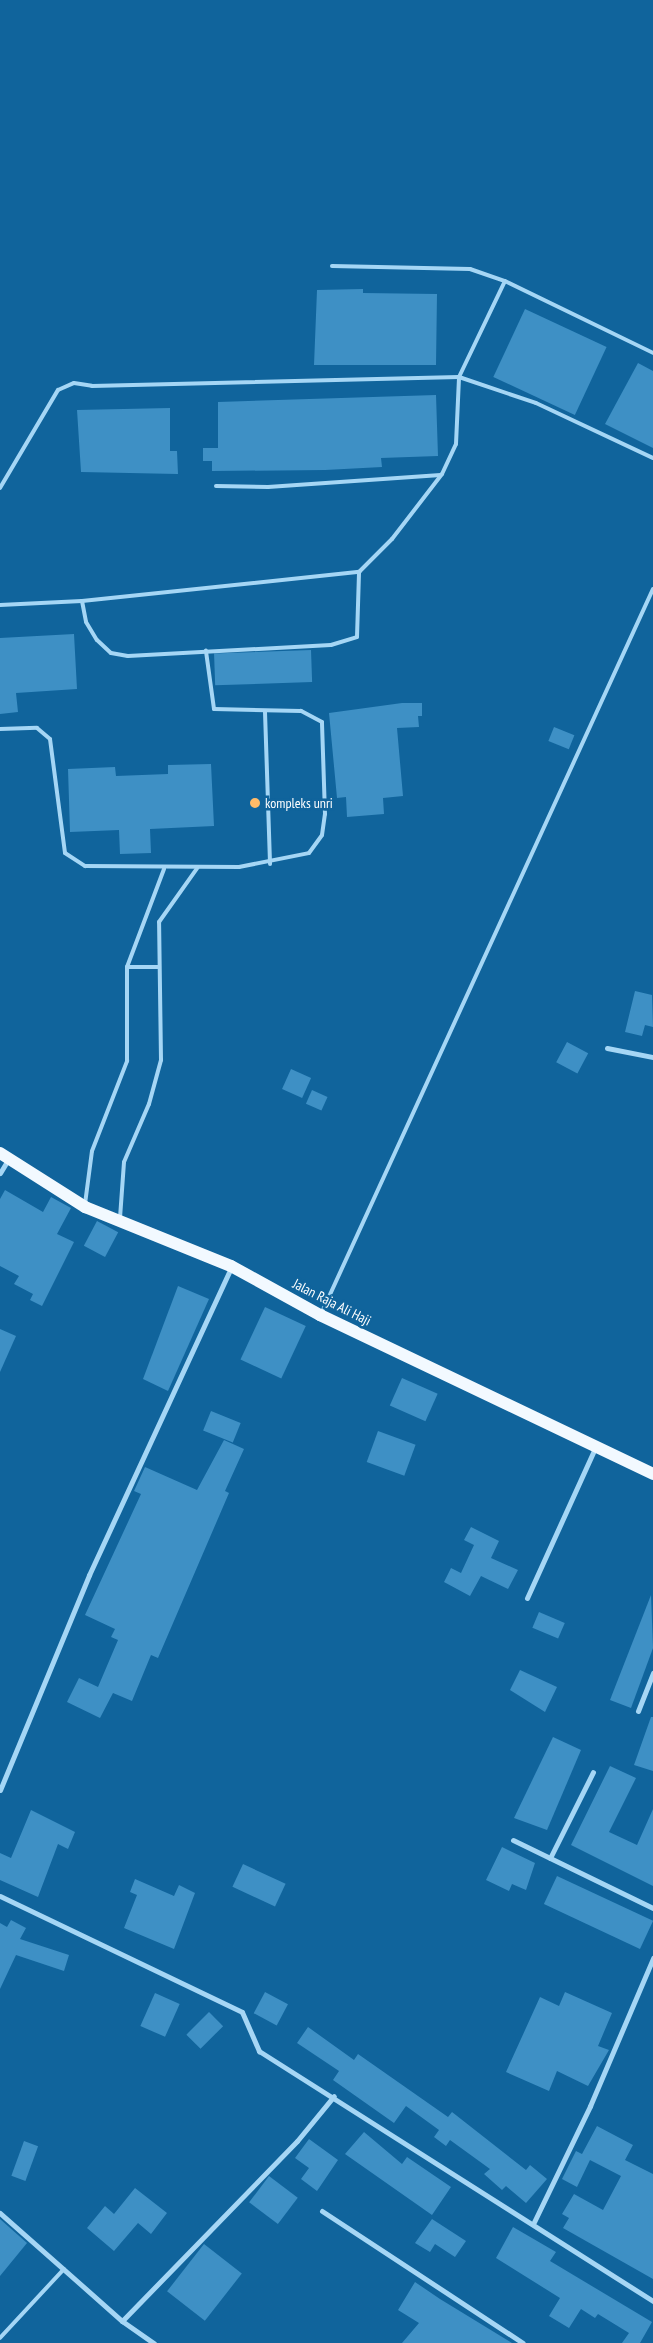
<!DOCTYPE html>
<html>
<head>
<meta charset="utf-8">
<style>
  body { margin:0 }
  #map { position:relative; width:653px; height:2343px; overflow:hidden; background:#10649c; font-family:"PT Sans Narrow",sans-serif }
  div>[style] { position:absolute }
  .building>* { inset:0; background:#3e90c5; transform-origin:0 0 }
  .service>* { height:4px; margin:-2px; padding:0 2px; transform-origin:2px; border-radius:2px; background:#a5d6f5 }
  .minor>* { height:5px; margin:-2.5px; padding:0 2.5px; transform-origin:2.5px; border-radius:2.5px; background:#a5d6f5 }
  .primary>* { height:12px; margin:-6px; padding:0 6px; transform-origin:6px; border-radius:6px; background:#f2f9ff }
  .dots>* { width:14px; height:14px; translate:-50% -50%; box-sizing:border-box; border:2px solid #10649c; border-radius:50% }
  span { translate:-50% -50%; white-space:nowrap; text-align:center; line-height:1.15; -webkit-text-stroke:5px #10649c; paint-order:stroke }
  .poi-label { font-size:14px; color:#fff }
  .left { translate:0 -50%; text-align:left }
  .street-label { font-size:14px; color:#fff }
</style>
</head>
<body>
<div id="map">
  <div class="building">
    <div style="clip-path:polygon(363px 289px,363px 293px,437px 294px,436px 365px,314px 365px,317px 290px)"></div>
    <div style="left:525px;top:309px;width:90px;height:75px;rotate:25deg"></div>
    <div style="clip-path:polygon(638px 363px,653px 371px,653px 448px,605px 424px)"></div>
    <div style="clip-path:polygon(436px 395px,438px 456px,381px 458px,382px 467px,325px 470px,212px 471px,212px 461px,203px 461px,203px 448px,218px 448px,218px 402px)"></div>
    <div style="clip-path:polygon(170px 408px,170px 451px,177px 451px,178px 474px,81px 472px,77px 410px)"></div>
    <div style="clip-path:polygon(74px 634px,77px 689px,16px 693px,18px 712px,0 714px,0 638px)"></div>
    <div style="left:311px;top:650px;width:32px;height:97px;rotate:88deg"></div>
    <div style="clip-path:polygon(402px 703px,422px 703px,422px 716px,418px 716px,419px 727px,397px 728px,403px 796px,383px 798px,384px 814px,347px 817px,346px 797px,337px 798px,329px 713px)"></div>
    <div style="left:554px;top:727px;width:22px;height:15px;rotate:22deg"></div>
    <div style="clip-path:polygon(211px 764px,214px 826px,150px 829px,151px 853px,120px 854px,119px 830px,70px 832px,68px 769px,115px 767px,116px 776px,168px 774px,168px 765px)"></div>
    <div style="clip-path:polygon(635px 991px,652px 995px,653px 1027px,645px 1025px,642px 1036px,625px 1032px)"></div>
    <div style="left:567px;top:1042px;width:24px;height:23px;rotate:28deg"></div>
    <div style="left:291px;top:1069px;width:22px;height:22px;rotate:24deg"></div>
    <div style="left:312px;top:1090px;width:17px;height:15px;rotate:24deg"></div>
    <div style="clip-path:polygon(5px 1190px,43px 1212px,51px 1197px,71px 1208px,57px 1234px,74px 1242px,42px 1306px,30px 1300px,33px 1294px,14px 1284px,19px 1276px,0 1266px,0 1199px)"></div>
    <div style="left:97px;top:1221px;width:24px;height:28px;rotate:28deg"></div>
    <div style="clip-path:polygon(178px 1286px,209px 1299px,168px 1391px,143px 1379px)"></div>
    <div style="left:265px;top:1307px;width:45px;height:58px;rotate:25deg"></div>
    <div style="clip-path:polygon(0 1329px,16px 1336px,0 1372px)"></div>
    <div style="left:402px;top:1378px;width:39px;height:30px;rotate:24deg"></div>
    <div style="left:211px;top:1411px;width:32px;height:21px;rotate:22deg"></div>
    <div style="left:378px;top:1431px;width:40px;height:33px;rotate:20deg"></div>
    <div style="clip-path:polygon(224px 1440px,244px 1449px,225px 1491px,229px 1493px,158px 1658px,151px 1655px,132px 1701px,113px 1693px,100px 1718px,67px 1702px,79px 1678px,98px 1687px,118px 1640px,111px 1637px,115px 1629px,85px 1615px,141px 1494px,134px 1491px,145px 1467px,197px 1490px)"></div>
    <div style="clip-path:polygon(471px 1527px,499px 1541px,491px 1558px,518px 1570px,508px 1589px,481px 1576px,470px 1596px,444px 1582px,451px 1568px,461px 1573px,474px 1545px,464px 1540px)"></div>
    <div style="clip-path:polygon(651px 1595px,653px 1648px,631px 1708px,610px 1700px)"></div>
    <div style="left:539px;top:1612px;width:28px;height:17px;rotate:23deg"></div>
    <div style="clip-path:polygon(520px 1670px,557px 1687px,545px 1712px,510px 1690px)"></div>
    <div style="clip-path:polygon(651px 1717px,653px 1717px,653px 1771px,634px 1765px)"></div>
    <div style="clip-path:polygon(553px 1737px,581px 1750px,547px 1830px,514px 1818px)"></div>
    <div style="clip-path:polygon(610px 1766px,636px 1778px,609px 1832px,637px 1845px,653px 1809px,653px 1886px,571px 1845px)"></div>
    <div style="clip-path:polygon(31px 1810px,75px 1832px,68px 1849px,58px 1844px,38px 1897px,0 1880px,0 1853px,11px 1858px)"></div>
    <div style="clip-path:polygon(502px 1847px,535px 1863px,526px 1890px,512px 1884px,509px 1891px,486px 1880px)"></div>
    <div style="left:243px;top:1864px;width:47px;height:25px;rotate:25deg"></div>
    <div style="left:557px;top:1876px;width:106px;height:31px;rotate:25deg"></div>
    <div style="clip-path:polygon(135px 1879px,174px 1896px,179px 1885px,195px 1893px,174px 1949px,124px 1928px,137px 1895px,130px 1892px)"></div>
    <div style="clip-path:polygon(11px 1920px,26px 1928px,20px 1939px,69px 1955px,64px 1971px,16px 1955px,0 1989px,0 1923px,7px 1927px)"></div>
    <div style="left:265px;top:1992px;width:26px;height:24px;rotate:28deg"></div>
    <div style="clip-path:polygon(565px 1992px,612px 2013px,598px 2046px,609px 2050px,588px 2086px,557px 2071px,549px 2091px,506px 2072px,540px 1997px,559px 2006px)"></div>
    <div style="left:155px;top:1993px;width:27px;height:36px;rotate:24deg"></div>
    <div style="left:209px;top:2012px;width:20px;height:32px;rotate:45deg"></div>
    <div style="clip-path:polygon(308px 2027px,354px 2060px,358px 2054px,448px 2117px,452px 2112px,526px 2170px,530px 2165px,547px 2179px,526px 2203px,506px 2186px,502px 2190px,484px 2174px,490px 2169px,450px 2140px,446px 2146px,434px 2137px,439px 2130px,406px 2106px,394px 2123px,333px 2080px,339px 2071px,297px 2043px)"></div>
    <div style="clip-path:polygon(597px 2126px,633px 2145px,625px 2160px,653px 2174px,653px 2279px,563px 2228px,569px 2218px,562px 2214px,574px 2194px,603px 2210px,621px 2176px,590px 2160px,577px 2187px,562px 2179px,576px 2151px,582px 2154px)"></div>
    <div style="clip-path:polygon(364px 2132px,402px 2164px,407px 2157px,451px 2187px,432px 2215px,345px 2154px)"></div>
    <div style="clip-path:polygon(309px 2139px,338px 2160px,317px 2191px,301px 2179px,309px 2168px,295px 2158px)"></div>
    <div style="left:24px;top:2141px;width:15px;height:37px;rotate:20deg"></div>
    <div style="left:269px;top:2176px;width:36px;height:33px;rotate:37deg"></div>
    <div style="clip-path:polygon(135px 2188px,167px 2213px,151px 2234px,138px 2223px,114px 2251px,87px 2228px,105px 2206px,114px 2214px)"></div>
    <div style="clip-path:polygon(0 2219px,27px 2243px,0 2276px)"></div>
    <div style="clip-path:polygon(432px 2219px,466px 2241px,455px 2257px,435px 2244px,430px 2252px,415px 2243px)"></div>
    <div style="clip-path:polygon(513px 2227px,556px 2252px,550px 2261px,652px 2322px,640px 2343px,622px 2343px,629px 2333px,598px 2314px,595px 2318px,581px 2309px,569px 2328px,549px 2316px,560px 2298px,496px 2258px)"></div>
    <div style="left:204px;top:2244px;width:48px;height:60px;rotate:38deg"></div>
    <div style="clip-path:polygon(415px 2282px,440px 2299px,512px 2343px,402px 2343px,419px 2323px,398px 2310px)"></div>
  </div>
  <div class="service">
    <div style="left:332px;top:266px;width:138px;rotate:1.2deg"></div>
    <div style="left:470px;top:269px;width:37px;rotate:19deg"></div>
    <div style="left:505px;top:281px;width:165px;rotate:25.9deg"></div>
    <div style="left:216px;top:486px;width:52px;rotate:1.1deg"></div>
    <div style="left:268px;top:487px;width:173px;rotate:-4deg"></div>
    <div style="left:0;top:488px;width:114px;rotate:-59.4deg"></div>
    <div style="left:58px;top:390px;width:17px;rotate:-24deg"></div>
    <div style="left:74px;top:383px;width:18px;rotate:9deg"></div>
    <div style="left:92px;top:386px;width:367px;rotate:-1.4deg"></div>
    <div style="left:459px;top:377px;width:81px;rotate:18.7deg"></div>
    <div style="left:536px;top:403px;width:129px;rotate:25.2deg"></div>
    <div style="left:82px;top:601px;width:279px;rotate:-6deg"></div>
    <div style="left:0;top:605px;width:82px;rotate:-2.8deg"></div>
    <div style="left:82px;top:601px;width:21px;rotate:79deg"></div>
    <div style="left:86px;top:622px;width:21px;rotate:59deg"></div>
    <div style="left:97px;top:640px;width:19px;rotate:43deg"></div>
    <div style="left:111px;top:653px;width:17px;rotate:10deg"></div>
    <div style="left:128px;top:656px;width:203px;rotate:-3.1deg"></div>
    <div style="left:331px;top:645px;width:27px;rotate:-17deg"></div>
    <div style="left:357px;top:637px;width:65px;rotate:-88.2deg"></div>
    <div style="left:359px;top:572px;width:47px;rotate:-45deg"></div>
    <div style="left:392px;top:539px;width:82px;rotate:-52.4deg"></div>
    <div style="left:442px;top:474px;width:33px;rotate:-65deg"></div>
    <div style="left:456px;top:444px;width:67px;rotate:-87.4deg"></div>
    <div style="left:459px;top:377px;width:106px;rotate:-64.4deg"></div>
    <div style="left:265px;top:712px;width:152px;rotate:88.1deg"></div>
    <div style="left:0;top:729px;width:37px;rotate:-2deg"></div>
    <div style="left:37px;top:728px;width:17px;rotate:40deg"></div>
    <div style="left:50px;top:739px;width:115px;rotate:82.5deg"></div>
    <div style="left:65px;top:853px;width:24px;rotate:33deg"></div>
    <div style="left:85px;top:866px;width:154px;rotate:0.4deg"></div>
    <div style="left:239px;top:867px;width:71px;rotate:-11.3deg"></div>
    <div style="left:309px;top:853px;width:22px;rotate:-54deg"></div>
    <div style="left:322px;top:835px;width:21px;rotate:-82deg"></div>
    <div style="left:325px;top:814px;width:92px;rotate:-91.9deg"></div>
    <div style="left:322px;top:722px;width:24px;rotate:-152deg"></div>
    <div style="left:301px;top:711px;width:87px;rotate:-178.7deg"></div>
    <div style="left:214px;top:709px;width:59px;rotate:-97.9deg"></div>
    <div style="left:127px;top:967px;width:32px"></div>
    <div style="left:85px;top:1204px;width:53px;rotate:-82.5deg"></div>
    <div style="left:92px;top:1151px;width:97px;rotate:-68.7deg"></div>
    <div style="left:127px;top:1061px;width:94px;rotate:-90deg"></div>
    <div style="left:127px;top:967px;width:105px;rotate:-69.3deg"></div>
    <div style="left:120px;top:1218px;width:56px;rotate:-85.9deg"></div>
    <div style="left:124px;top:1162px;width:63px;rotate:-66.7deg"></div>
    <div style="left:149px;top:1104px;width:46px;rotate:-74.7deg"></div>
    <div style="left:161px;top:1060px;width:138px;rotate:-90.8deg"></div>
    <div style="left:159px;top:922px;width:67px;rotate:-54.7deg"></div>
    <div style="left:322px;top:1312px;width:795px;rotate:-65.4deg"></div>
    <div style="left:0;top:2338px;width:94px;rotate:-47.2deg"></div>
  </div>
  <div class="minor">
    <div style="left:607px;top:1048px;width:47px;rotate:11.1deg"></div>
    <div style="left:0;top:1173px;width:17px;rotate:-59deg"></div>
    <div style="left:527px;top:1598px;width:165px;rotate:-65.6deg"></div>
    <div style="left:638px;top:1711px;width:41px;rotate:-68.5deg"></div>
    <div style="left:0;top:1790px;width:233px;rotate:-67.5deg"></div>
    <div style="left:89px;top:1575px;width:339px;rotate:-65.2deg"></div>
    <div style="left:513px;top:1840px;width:156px;rotate:25.9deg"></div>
    <div style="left:550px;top:1858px;width:96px;rotate:-63.4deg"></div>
    <div style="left:0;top:1896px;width:268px;rotate:25.6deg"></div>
    <div style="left:242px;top:2012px;width:43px;rotate:66.4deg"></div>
    <div style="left:259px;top:2051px;width:467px;rotate:32.4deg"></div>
    <div style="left:322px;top:2211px;width:240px;rotate:33.3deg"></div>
    <div style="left:0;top:2213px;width:163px;rotate:41.5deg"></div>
    <div style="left:122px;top:2321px;width:39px;rotate:35deg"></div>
    <div style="left:534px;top:2222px;width:129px;rotate:-64.2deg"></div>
    <div style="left:590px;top:2106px;width:161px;rotate:-66.9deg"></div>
    <div style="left:122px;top:2321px;width:251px;rotate:-45.8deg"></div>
    <div style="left:297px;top:2141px;width:58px;rotate:-50.6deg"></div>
  </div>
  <div class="primary">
    <div style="left:0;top:1153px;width:101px;rotate:32.4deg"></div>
    <div style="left:85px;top:1207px;width:157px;rotate:22deg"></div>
    <div style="left:231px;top:1266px;width:102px;rotate:28.8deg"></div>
    <div style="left:320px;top:1315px;width:369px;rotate:25.5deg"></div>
  </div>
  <div class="dots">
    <div style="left:255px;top:803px;background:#ffbb68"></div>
  </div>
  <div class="poi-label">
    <span class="left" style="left:265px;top:803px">kompleks unri</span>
  </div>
  <div class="street-label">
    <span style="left:332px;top:1302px;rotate:27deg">Jalan Raja Ali Haji</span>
  </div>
</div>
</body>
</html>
